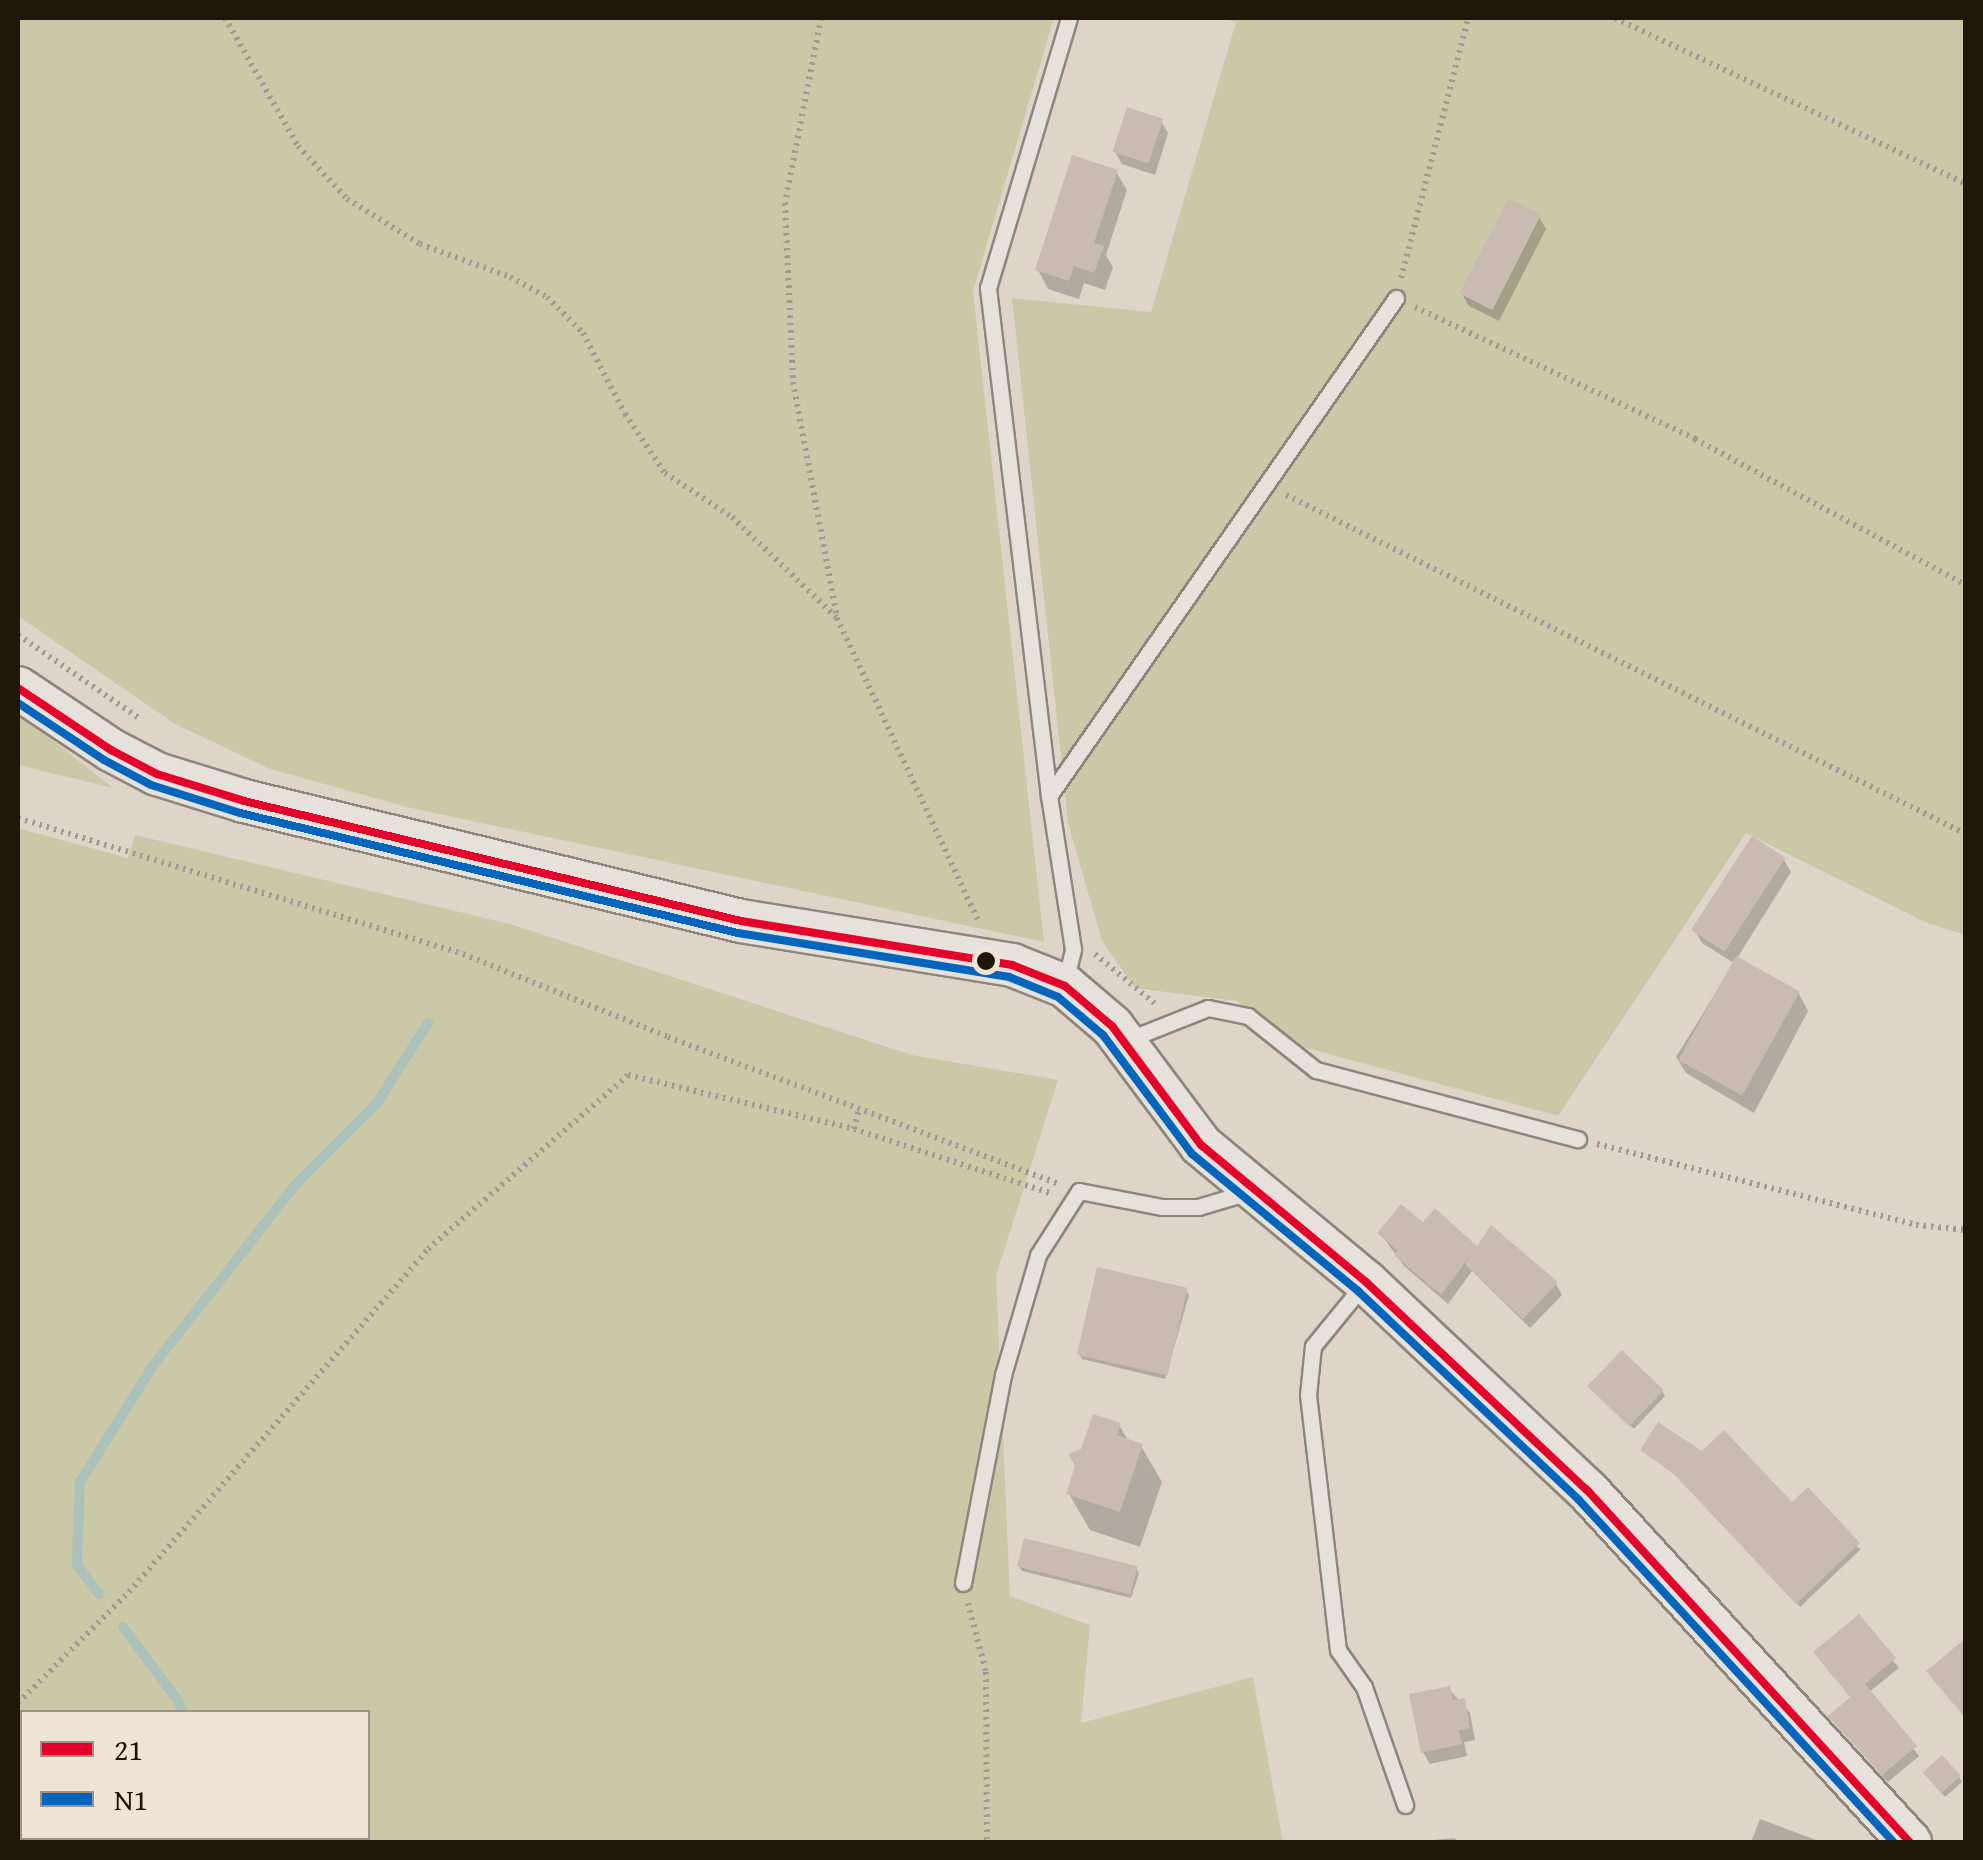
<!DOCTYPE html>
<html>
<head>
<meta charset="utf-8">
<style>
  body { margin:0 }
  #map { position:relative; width:1983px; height:1860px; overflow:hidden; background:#ded5c8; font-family:"Gentium Book Plus",serif }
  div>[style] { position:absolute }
  .green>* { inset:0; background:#cbc8a8 }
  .shadow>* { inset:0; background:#0003 }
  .stream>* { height:10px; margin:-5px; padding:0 5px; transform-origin:5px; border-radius:5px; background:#acc1b9 }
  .building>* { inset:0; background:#c9bbb2; transform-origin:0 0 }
  .path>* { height:6px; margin-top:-3px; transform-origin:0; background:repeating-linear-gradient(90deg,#a09b94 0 2.5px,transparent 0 7.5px) }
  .roads { filter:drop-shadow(2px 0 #8c867d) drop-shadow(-2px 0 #8c867d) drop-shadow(0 2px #8c867d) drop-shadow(0 -2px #8c867d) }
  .lane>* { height:15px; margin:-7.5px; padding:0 7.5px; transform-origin:7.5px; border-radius:7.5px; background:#e6e1db }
  .secondary>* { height:42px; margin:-21px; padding:0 21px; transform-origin:21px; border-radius:21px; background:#e6e1db }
  .bus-1>* { height:8px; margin:-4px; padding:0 4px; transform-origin:4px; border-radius:4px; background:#e4002b }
  .bus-2>* { height:8px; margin:-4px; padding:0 4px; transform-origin:4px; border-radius:4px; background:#0065bd }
  .dots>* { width:28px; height:28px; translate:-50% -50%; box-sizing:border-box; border:5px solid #f0e5d5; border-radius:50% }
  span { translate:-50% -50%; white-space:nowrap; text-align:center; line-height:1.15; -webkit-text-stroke:9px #f0e5d5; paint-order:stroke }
  .frame { position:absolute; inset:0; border:20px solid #201609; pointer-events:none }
  .legend { position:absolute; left:20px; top:1710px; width:350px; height:130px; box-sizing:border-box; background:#f0e5d5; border:2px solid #9d9283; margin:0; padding:12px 18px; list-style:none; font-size:30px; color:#201609 }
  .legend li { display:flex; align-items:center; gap:20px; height:50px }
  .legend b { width:50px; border:2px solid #9d9283 }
</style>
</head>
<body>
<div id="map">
  <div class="green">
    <div style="clip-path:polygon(18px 18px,1054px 18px,973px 291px,1044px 942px,411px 808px,270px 769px,175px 724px,18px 616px)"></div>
    <div style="clip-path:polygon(1219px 18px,1965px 18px,1965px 935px,1927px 923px,1746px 833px,1558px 1116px,1292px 1044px,1237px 1001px,1135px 988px,1102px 941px,1068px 823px,1012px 298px,1151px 312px,1236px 22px)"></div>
    <div style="clip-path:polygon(18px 715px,37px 728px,113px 788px,18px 765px)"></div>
    <div style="clip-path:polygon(evenodd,18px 828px,128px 858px,135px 835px,510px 924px,912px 1055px,1058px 1080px,996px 1276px,1010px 1596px,1090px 1625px,1081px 1723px,1253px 1677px,1283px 1842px,18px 1842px,18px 828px,22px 1712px,368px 1712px,368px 1838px,22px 1838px,22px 1712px)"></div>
  </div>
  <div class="shadow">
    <div style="clip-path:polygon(1161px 121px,1168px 133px,1155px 175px,1122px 164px,1115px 152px)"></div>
    <div style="clip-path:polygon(1116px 172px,1127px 190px,1106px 255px,1113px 267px,1105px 290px,1084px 283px,1079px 299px,1048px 289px,1038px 270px)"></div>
    <div style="clip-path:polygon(1539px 217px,1546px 229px,1499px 321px,1469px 306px,1462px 294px)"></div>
    <div style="clip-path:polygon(1784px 860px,1791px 872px,1736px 960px,1799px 994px,1808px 1011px,1754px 1113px,1686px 1073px,1676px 1057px,1734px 963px,1702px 943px,1695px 931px)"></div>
    <div style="clip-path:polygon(1423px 1225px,1556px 1284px,1562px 1295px,1530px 1328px,1472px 1271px,1448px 1304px,1404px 1266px,1380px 1233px)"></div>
    <div style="clip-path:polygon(1186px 1290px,1189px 1295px,1165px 1379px,1082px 1359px,1079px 1354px)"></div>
    <div style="clip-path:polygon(1593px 1391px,1662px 1391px,1665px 1396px,1634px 1429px)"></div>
    <div style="clip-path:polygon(1119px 1425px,1129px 1442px,1141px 1446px,1162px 1482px,1140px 1547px,1090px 1530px,1069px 1494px)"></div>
    <div style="clip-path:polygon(1642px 1450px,1791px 1505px,1861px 1549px,1800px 1607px,1678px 1477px)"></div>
    <div style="clip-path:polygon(1019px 1566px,1136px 1568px,1139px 1573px,1131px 1598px,1022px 1571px)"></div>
    <div style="clip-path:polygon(1859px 1617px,1899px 1668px,1869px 1692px,1919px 1756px,1888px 1782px,1836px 1724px,1852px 1698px,1821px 1661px)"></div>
    <div style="clip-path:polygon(1449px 1689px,1470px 1713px,1475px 1740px,1464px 1742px,1467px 1756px,1430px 1764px,1423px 1752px)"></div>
    <div style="clip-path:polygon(1959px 1777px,1962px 1782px,1945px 1797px,1929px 1779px)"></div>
    <div style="clip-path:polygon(1760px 1819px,1821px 1842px,1751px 1842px)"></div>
    <div style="clip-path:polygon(1455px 1838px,1458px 1842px,1411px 1842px)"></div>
  </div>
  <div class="stream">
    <div style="left:99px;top:1594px;width:36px;rotate:-127deg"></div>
    <div style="left:77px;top:1565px;width:83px;rotate:-87.9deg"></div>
    <div style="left:80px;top:1482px;width:136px;rotate:-57.9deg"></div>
    <div style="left:152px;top:1367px;width:233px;rotate:-51.8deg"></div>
    <div style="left:296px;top:1184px;width:115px;rotate:-45deg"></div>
    <div style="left:377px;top:1103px;width:95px;rotate:-57.5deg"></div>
    <div style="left:123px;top:1627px;width:94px;rotate:53.3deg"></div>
    <div style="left:179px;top:1702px;width:10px;rotate:73deg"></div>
    <div style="left:216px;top:1838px;width:4px;rotate:76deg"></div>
  </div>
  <div class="building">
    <div style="left:1127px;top:107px;width:38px;height:47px;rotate:18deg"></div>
    <div style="clip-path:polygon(1072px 155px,1118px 170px,1094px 243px,1104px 246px,1094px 273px,1074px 266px,1069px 281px,1035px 270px)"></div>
    <div style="left:1508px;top:198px;width:37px;height:107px;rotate:27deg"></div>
    <div style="left:1752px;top:836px;width:40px;height:112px;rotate:33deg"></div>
    <div style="left:1736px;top:956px;width:73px;height:119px;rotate:29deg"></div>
    <div style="clip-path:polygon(1401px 1204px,1423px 1222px,1435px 1208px,1477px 1246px,1491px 1225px,1558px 1282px,1523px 1319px,1465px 1264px,1472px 1253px,1441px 1295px,1394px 1255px,1398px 1251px,1377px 1233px)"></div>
    <div style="left:1097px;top:1267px;width:93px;height:90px;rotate:13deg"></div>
    <div style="left:1622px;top:1350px;width:58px;height:50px;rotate:44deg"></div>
    <div style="clip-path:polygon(1093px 1414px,1121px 1423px,1117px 1435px,1143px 1444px,1120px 1512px,1066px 1494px,1075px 1466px,1068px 1454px,1081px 1449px)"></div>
    <div style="clip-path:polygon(1658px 1422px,1702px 1451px,1724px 1430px,1792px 1502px,1808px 1487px,1860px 1543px,1796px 1604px,1672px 1472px,1640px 1450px)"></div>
    <div style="left:1024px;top:1538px;width:117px;height:29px;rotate:14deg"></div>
    <div style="clip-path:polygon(1859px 1614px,1896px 1658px,1865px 1684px,1917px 1746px,1882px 1775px,1828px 1716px,1856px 1692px,1850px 1697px,1813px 1652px)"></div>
    <div style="clip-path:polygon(1966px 1638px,1966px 1719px,1926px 1671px)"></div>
    <div style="clip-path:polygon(1450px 1686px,1453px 1700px,1465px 1698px,1470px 1728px,1459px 1730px,1462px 1744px,1421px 1753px,1409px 1694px)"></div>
    <div style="left:1942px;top:1755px;width:28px;height:26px;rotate:48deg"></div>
  </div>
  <div class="path">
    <div style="left:225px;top:18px;width:147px;rotate:60.3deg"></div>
    <div style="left:298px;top:146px;width:72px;rotate:47.2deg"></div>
    <div style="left:347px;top:199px;width:86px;rotate:31.7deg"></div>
    <div style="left:420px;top:244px;width:96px;rotate:20.1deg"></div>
    <div style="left:510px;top:277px;width:42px;rotate:28.4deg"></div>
    <div style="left:547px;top:297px;width:51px;rotate:45deg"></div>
    <div style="left:583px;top:333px;width:91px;rotate:62.6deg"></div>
    <div style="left:625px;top:414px;width:71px;rotate:55.9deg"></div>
    <div style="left:665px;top:473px;width:80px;rotate:33.3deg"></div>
    <div style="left:732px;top:517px;width:146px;rotate:43.9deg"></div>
    <div style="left:837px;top:618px;width:336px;rotate:65deg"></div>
    <div style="left:821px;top:18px;width:188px;rotate:101deg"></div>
    <div style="left:785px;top:203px;width:179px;rotate:87.4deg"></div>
    <div style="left:793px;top:382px;width:239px;rotate:79.4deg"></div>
    <div style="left:1615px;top:18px;width:388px;rotate:25.3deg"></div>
    <div style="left:1401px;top:278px;width:268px;rotate:-75.5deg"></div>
    <div style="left:1415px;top:307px;width:310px;rotate:25.2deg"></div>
    <div style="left:1695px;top:439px;width:308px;rotate:28.3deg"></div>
    <div style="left:1286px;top:495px;width:760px;rotate:26.5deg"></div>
    <div style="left:18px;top:635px;width:148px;rotate:34.5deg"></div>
    <div style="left:18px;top:818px;width:465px;rotate:17deg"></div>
    <div style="left:463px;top:954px;width:221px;rotate:22deg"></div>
    <div style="left:668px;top:1037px;width:419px;rotate:20.6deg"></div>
    <div style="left:1095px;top:954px;width:77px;rotate:39.7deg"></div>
    <div style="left:854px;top:1129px;width:21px;rotate:-76deg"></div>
    <div style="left:1597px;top:1144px;width:329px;rotate:14.2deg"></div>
    <div style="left:1916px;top:1225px;width:50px;rotate:5.7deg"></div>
    <div style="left:968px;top:1603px;width:71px;rotate:75.4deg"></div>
    <div style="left:986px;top:1672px;width:170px;rotate:89.7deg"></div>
    <div style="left:18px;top:1703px;width:157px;rotate:-45deg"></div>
    <div style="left:129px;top:1592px;width:455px;rotate:-48.9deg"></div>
    <div style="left:428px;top:1249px;width:265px;rotate:-41deg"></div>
    <div style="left:628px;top:1075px;width:232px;rotate:13.4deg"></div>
    <div style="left:854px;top:1129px;width:209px;rotate:18.1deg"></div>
  </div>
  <div class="roads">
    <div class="lane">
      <div style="left:1049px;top:796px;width:607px;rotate:-55.13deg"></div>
      <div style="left:1065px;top:982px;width:34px;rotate:-76deg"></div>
      <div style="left:1073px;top:949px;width:155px;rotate:-98.9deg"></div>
      <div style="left:1049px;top:796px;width:512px;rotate:-96.85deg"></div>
      <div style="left:988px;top:288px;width:282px;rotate:-73.3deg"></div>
      <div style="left:1127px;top:1040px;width:87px;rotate:-21.6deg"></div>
      <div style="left:1208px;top:1008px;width:41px;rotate:11.3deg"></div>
      <div style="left:1248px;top:1016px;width:87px;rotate:38.5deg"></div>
      <div style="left:1316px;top:1070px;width:271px;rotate:14.8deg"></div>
      <div style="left:1363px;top:1285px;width:79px;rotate:129.3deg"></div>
      <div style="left:1313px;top:1346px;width:49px;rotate:95.8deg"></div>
      <div style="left:1308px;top:1395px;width:257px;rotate:83.3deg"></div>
      <div style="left:1338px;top:1650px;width:45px;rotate:54.9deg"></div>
      <div style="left:1364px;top:1687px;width:125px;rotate:70.8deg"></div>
      <div style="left:963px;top:1583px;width:212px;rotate:-79.1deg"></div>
      <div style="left:1003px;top:1375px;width:125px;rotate:-73.7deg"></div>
      <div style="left:1038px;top:1255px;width:76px;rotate:-57.4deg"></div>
      <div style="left:1079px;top:1191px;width:85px;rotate:10.9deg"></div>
      <div style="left:1162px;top:1207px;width:36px"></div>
      <div style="left:1198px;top:1207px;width:53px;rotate:-16.4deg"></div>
    </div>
    <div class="secondary">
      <div style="left:18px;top:688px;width:112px;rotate:33.7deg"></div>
      <div style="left:111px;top:750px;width:52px;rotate:27.6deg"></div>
      <div style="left:157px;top:774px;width:91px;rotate:17.2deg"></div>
      <div style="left:244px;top:801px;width:511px;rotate:13.57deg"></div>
      <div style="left:741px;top:921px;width:275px;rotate:9.2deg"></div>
      <div style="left:1012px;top:965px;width:57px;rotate:21.6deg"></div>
      <div style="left:1065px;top:986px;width:62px;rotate:40.4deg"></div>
      <div style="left:1112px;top:1026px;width:149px;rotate:53.2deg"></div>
      <div style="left:1201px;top:1145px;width:214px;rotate:39.7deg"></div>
      <div style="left:1366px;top:1282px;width:303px;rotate:43.3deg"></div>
      <div style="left:1587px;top:1490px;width:478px;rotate:47.5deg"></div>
    </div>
  </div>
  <div class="bus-1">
    <div style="left:18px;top:688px;width:112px;rotate:33.7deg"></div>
    <div style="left:111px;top:750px;width:52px;rotate:27.6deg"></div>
    <div style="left:157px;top:774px;width:91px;rotate:17.2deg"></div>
    <div style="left:244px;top:801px;width:511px;rotate:13.57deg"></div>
    <div style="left:741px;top:921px;width:275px;rotate:9.2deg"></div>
    <div style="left:1012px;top:965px;width:57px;rotate:21.6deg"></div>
    <div style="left:1065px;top:986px;width:62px;rotate:40.4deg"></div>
    <div style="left:1112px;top:1026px;width:149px;rotate:53.2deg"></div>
    <div style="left:1201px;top:1145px;width:214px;rotate:39.7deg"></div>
    <div style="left:1366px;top:1282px;width:303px;rotate:43.3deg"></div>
    <div style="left:1587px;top:1490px;width:478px;rotate:47.5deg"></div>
  </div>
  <div class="bus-2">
    <div style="left:18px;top:703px;width:103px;rotate:33.5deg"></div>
    <div style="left:104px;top:760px;width:53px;rotate:28deg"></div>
    <div style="left:151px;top:785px;width:93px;rotate:17.5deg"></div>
    <div style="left:240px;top:813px;width:512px;rotate:13.55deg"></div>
    <div style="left:738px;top:933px;width:275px;rotate:9.2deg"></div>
    <div style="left:1009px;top:977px;width:53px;rotate:22.2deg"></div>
    <div style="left:1058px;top:997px;width:59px;rotate:40.2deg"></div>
    <div style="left:1103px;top:1035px;width:149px;rotate:53.2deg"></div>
    <div style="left:1192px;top:1154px;width:215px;rotate:39.5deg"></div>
    <div style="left:1358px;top:1291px;width:303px;rotate:43.4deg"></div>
    <div style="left:1578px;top:1499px;width:466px;rotate:47.4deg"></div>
  </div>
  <div class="dots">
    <div style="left:986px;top:961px;background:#201609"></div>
  </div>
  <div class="frame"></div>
  <ul class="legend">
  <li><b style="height:12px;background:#e4002b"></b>21</li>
  <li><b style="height:12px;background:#0065bd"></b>N1</li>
  </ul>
</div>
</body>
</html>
